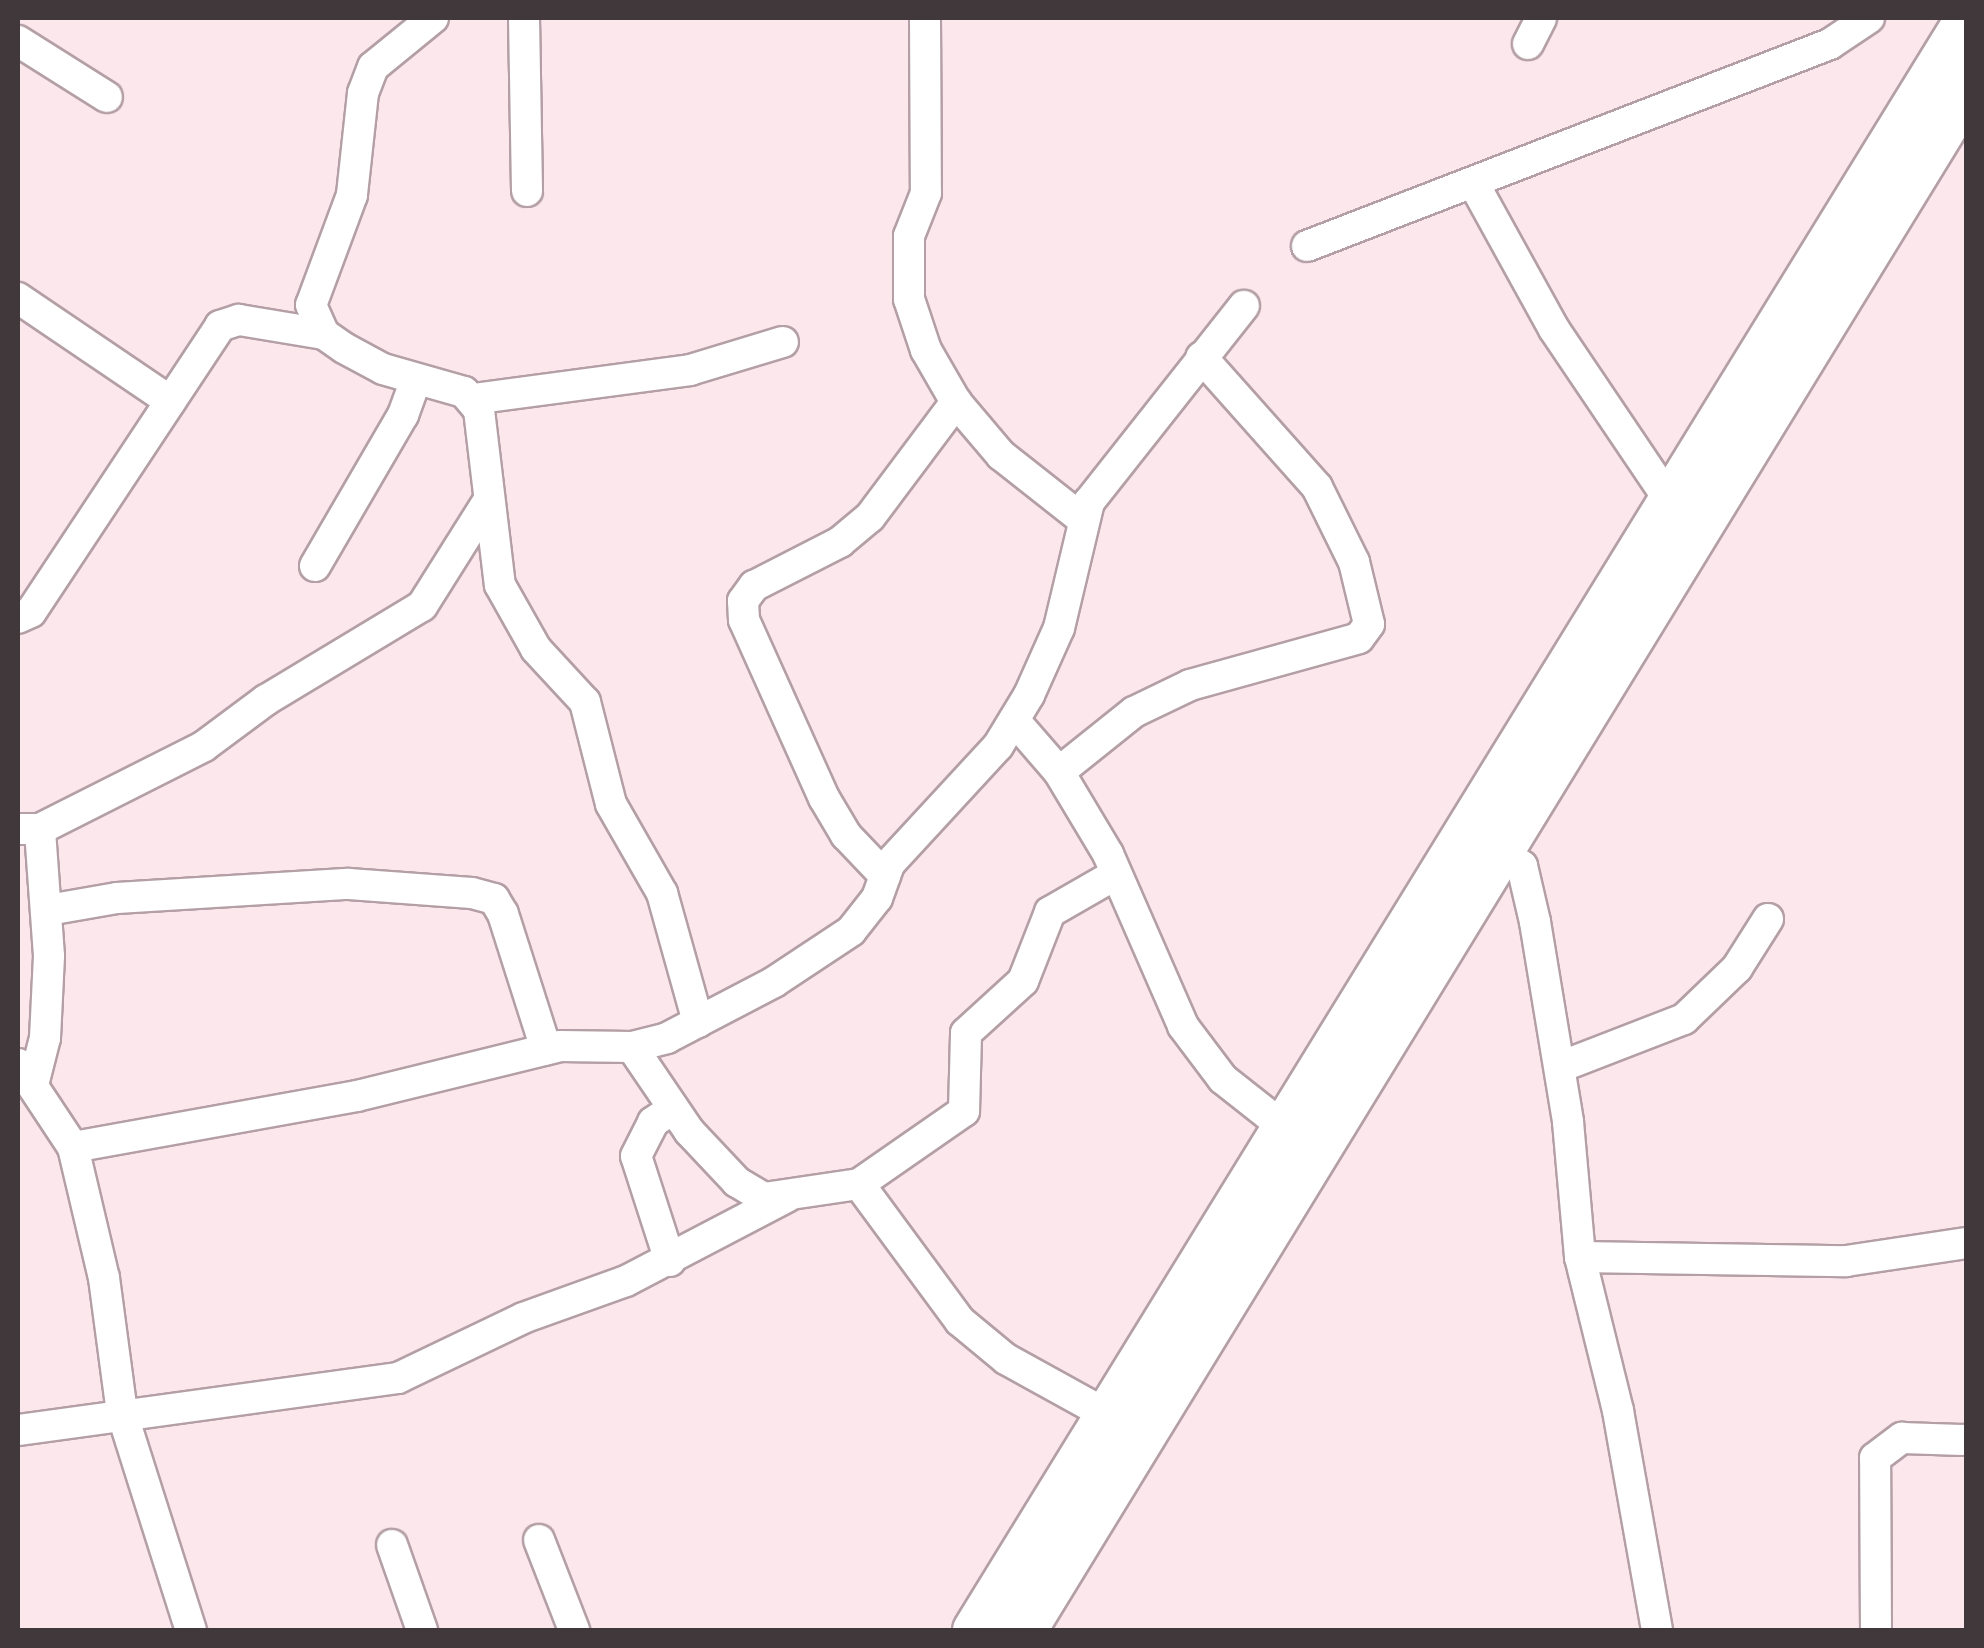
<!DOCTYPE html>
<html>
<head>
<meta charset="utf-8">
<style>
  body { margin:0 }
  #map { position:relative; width:1984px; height:1648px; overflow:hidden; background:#fce7ed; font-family:Poppins,sans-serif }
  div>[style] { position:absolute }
  .roads { filter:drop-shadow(2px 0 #b39fa5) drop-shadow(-2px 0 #b39fa5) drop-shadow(0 2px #b39fa5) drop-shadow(0 -2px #b39fa5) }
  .minor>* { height:30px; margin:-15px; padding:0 15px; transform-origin:15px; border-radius:15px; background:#fff }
  .highway>* { height:45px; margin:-22.5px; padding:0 22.5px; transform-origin:22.5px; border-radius:22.5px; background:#fff }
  span { translate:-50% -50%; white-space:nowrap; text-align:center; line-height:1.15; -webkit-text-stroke:8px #fff; paint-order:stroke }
  .frame { position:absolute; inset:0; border:20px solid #41383b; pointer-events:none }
</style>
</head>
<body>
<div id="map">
  <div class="roads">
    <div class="minor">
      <div style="left:433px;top:18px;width:77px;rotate:140.8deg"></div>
      <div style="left:373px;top:67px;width:28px;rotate:111deg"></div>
      <div style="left:363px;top:93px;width:103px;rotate:96.2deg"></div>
      <div style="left:352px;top:195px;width:117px;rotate:110.4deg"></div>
      <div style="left:311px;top:305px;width:32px;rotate:66deg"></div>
      <div style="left:324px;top:334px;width:24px;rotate:35deg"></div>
      <div style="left:344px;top:348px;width:44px;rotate:28.3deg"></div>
      <div style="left:383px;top:369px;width:84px;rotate:15.9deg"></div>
      <div style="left:464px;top:392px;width:23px;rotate:50deg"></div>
      <div style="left:479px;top:410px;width:176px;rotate:83.2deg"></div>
      <div style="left:500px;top:585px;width:73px;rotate:60.6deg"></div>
      <div style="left:536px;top:649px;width:72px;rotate:47.2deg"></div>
      <div style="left:585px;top:702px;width:105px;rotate:75.7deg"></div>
      <div style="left:611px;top:804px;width:103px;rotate:60.2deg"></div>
      <div style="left:662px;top:893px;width:134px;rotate:74.4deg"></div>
      <div style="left:524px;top:18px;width:173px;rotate:89deg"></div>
      <div style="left:925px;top:18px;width:175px;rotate:89.7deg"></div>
      <div style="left:926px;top:193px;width:46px;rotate:111.6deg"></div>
      <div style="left:909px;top:236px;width:63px;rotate:90deg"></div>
      <div style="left:909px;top:299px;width:54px;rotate:71.6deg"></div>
      <div style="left:926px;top:350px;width:60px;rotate:60deg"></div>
      <div style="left:956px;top:402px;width:70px;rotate:49.7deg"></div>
      <div style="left:1001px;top:455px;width:103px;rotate:38.3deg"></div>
      <div style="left:18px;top:41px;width:105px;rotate:32.2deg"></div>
      <div style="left:1528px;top:44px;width:29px;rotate:-63deg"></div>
      <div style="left:1475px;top:186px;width:163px;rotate:61.1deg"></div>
      <div style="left:1554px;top:329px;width:207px;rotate:56deg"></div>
      <div style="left:1307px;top:246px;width:561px;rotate:-21.12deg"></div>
      <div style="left:1830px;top:44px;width:47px;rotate:-33.7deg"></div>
      <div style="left:18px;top:298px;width:184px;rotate:34.1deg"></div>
      <div style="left:473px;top:399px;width:219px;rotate:-7.6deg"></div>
      <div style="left:690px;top:370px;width:97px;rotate:-16.8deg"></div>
      <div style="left:315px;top:566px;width:175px;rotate:-59.8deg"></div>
      <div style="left:403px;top:415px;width:38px;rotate:-70deg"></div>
      <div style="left:18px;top:618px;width:14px;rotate:-25deg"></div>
      <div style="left:31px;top:612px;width:343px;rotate:-56.5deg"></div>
      <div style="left:220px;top:326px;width:20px;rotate:-18deg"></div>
      <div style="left:239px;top:320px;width:86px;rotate:9.4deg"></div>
      <div style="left:1014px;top:720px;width:69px;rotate:49.1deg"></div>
      <div style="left:1059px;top:772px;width:96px;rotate:59.1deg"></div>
      <div style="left:1108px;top:854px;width:188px;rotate:66.4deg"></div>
      <div style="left:1183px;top:1026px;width:66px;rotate:53deg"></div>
      <div style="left:1223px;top:1079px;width:79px;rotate:38.3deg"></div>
      <div style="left:1059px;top:772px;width:96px;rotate:-38.7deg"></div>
      <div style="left:1134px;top:712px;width:62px;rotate:-25.7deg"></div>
      <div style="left:1190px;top:685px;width:175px;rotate:-15.5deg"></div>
      <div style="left:1359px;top:638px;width:17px;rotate:-54deg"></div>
      <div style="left:1369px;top:624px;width:64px;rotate:-103.6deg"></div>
      <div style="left:1354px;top:562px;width:84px;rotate:-116.3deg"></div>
      <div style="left:1317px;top:487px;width:174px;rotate:-131.7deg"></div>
      <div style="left:18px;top:829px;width:22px"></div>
      <div style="left:40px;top:829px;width:184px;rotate:-26.8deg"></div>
      <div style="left:204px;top:746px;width:77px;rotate:-36.6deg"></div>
      <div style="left:266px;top:700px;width:182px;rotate:-31.1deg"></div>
      <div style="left:422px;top:606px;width:124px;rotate:-57.8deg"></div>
      <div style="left:1497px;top:848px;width:31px;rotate:36deg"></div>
      <div style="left:1522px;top:866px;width:57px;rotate:76.9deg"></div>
      <div style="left:1535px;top:922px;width:203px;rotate:80.6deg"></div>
      <div style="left:1568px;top:1122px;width:136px;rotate:84.9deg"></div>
      <div style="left:1580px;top:1257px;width:159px;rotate:76.1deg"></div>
      <div style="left:1618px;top:1411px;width:222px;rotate:79.9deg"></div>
      <div style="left:885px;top:876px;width:57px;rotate:-133.6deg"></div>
      <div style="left:846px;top:835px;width:43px;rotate:-120.7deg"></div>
      <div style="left:824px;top:798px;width:195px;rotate:-114.2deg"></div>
      <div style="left:744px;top:620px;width:19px;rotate:-93deg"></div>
      <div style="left:743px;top:601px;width:19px;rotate:-54deg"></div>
      <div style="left:754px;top:586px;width:97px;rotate:-27.1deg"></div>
      <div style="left:840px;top:542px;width:39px;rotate:-40deg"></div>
      <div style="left:870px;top:517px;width:144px;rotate:-53.2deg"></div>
      <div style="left:48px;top:910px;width:70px;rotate:-9.9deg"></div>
      <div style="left:117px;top:898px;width:232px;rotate:-3.5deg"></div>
      <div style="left:349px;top:884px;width:123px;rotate:4.2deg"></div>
      <div style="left:472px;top:893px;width:23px;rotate:15deg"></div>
      <div style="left:494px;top:899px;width:17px;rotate:59deg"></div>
      <div style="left:503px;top:914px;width:142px;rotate:72.3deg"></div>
      <div style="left:632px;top:1047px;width:102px;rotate:55.8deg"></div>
      <div style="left:689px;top:1131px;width:70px;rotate:46.7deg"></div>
      <div style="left:737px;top:1182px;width:31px;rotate:31deg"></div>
      <div style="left:764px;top:1198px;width:96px;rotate:-8.4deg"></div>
      <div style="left:859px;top:1184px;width:170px;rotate:53.6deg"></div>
      <div style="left:960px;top:1321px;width:60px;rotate:39.6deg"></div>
      <div style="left:1006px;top:1359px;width:120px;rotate:28.9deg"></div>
      <div style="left:18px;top:1064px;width:100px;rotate:56.5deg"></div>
      <div style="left:73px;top:1147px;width:135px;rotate:76.7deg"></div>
      <div style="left:104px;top:1278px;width:136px;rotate:82.4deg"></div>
      <div style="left:122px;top:1413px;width:228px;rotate:72.4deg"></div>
      <div style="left:1560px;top:1067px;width:133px;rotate:-21.2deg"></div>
      <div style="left:1684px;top:1019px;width:74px;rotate:-43.9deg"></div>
      <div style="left:1737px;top:968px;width:58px;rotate:-57.7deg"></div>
      <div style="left:34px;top:1081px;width:44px;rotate:-75.7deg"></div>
      <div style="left:45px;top:1038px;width:82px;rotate:-87.2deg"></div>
      <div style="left:49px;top:956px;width:127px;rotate:-94.1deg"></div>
      <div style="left:73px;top:1147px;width:289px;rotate:-10.2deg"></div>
      <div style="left:357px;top:1096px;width:209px;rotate:-13.8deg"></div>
      <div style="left:560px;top:1046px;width:72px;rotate:0.8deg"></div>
      <div style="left:632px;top:1047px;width:36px;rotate:-14deg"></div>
      <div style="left:667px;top:1038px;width:121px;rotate:-27.6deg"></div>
      <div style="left:774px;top:982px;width:92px;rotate:-33.5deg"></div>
      <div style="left:851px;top:931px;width:42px;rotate:-51.8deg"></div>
      <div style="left:877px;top:898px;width:37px;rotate:-70deg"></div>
      <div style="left:890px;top:863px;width:159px;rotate:-47.3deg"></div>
      <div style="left:998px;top:746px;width:60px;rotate:-58.7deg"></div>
      <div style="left:1029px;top:695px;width:73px;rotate:-65.9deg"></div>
      <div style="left:1059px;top:628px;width:130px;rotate:-76.6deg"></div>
      <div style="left:1089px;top:502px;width:250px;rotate:-51.7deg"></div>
      <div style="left:859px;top:1184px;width:128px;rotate:-34.8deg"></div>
      <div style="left:964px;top:1111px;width:78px;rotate:-88.5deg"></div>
      <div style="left:966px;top:1033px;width:77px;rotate:-42.4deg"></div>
      <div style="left:1023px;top:981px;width:74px;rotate:-68.6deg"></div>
      <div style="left:1050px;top:912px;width:76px;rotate:-29.9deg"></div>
      <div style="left:1580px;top:1257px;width:266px;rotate:0.9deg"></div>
      <div style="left:1846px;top:1261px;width:121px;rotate:-8.5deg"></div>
      <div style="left:670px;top:1261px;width:110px;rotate:-107.9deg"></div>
      <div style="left:636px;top:1156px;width:38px;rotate:-63deg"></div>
      <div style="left:653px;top:1122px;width:24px;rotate:-33deg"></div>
      <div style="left:18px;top:1430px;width:384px;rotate:-7.8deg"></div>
      <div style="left:398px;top:1378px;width:139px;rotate:-25.6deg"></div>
      <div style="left:523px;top:1318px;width:109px;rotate:-19.8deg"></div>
      <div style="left:626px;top:1281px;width:182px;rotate:-27.6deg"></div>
      <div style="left:539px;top:1540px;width:97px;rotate:68.7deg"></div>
      <div style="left:392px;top:1545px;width:90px;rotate:70.6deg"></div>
      <div style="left:1876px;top:1630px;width:172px;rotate:-90.3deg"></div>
      <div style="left:1875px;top:1458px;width:34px;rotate:-37deg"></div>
      <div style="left:1902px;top:1438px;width:64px;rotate:1.8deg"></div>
    </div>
    <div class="highway">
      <div style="left:975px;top:1630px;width:1890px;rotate:-58.37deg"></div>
      <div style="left:1023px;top:1630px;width:1806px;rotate:-58.52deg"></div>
    </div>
  </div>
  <div class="frame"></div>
</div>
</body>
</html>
